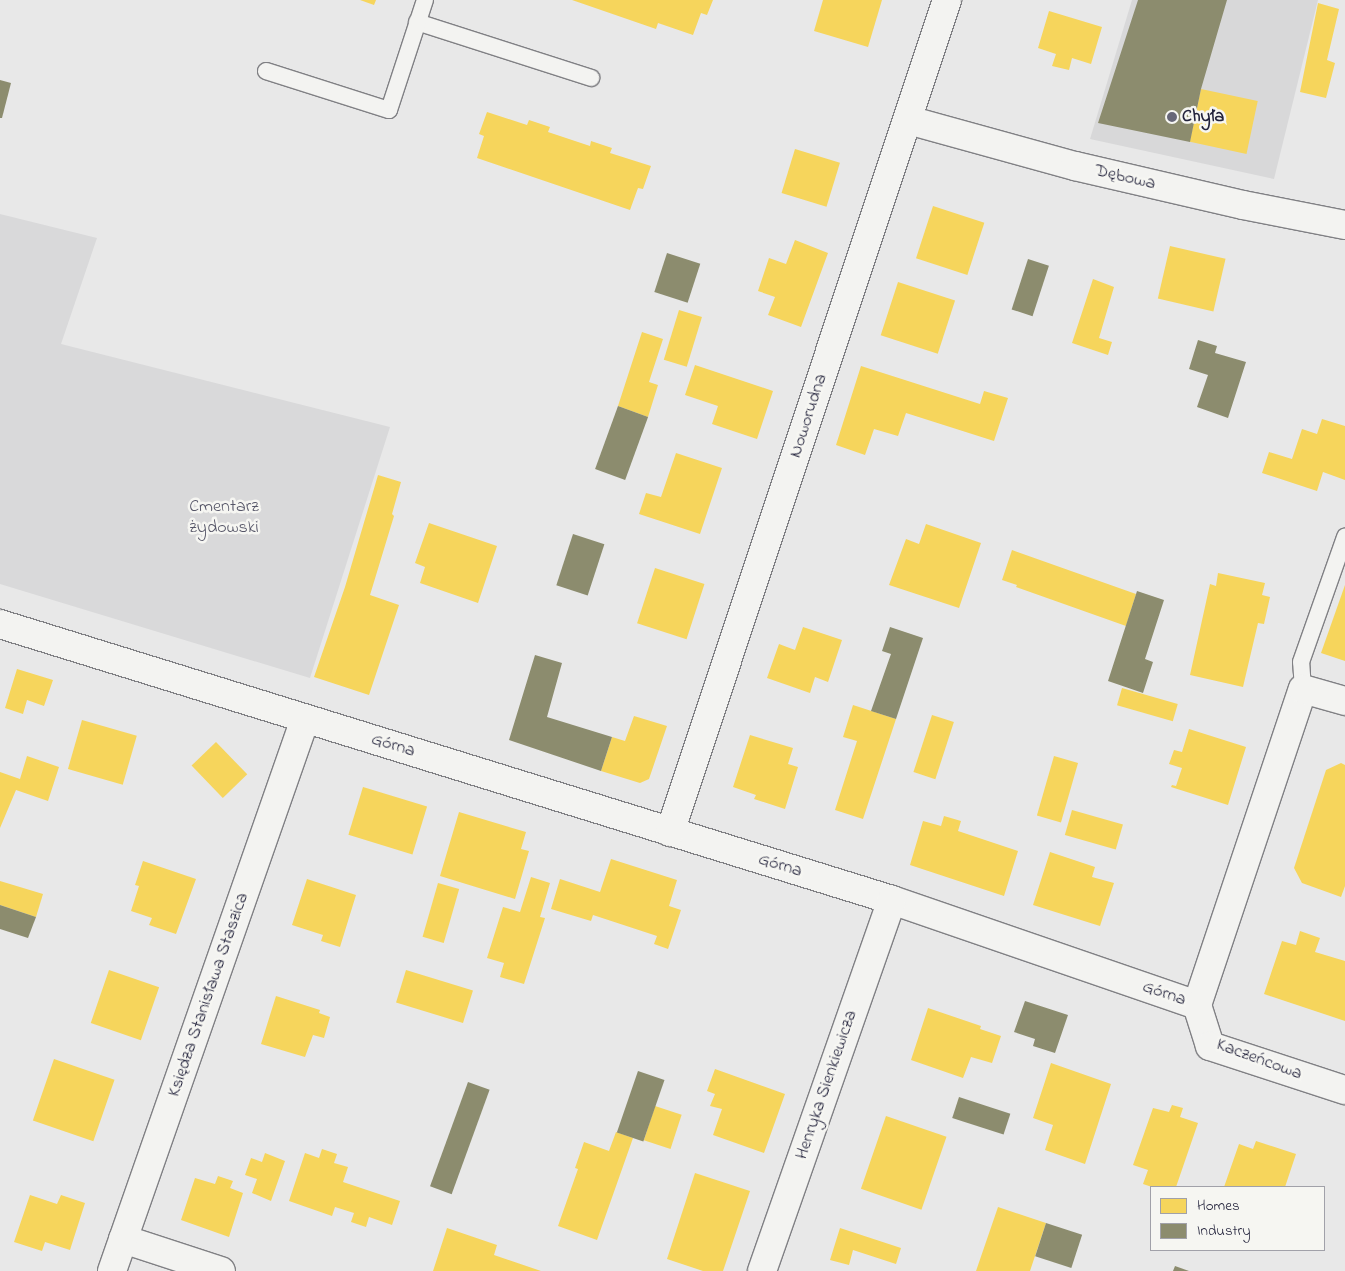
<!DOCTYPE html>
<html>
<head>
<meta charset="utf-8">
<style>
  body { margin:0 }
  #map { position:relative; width:1345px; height:1271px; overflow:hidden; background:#e8e8e8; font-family:"Indie Flower",sans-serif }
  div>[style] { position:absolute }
  .built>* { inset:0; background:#d8d8d9 }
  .green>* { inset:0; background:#d9d9da }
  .homes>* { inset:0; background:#f6d55c; transform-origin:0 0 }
  .industry>* { inset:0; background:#8c8c6e; transform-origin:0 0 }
  .roads { filter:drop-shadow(1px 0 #808084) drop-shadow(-1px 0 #808084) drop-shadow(0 1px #808084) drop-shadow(0 -1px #808084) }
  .lane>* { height:16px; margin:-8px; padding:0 8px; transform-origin:8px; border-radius:8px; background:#f3f3f1 }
  .street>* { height:28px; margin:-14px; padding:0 14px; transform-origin:14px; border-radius:14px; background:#f3f3f1 }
  .dots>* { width:14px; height:14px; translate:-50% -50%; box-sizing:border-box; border:2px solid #f6f6f2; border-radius:50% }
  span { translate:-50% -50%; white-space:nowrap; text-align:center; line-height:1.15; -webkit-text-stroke:5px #f6f6f2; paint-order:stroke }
  .poi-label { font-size:18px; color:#22223b; font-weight:700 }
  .left { translate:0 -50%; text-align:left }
  .street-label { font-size:18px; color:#22223b }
  .park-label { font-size:18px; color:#555567 }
  .legend { position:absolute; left:1150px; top:1186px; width:175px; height:65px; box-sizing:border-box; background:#f6f6f2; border:1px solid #a1a1a9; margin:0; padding:6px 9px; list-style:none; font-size:15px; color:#22223b }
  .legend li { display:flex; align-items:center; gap:10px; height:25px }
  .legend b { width:25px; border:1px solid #a1a1a9 }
</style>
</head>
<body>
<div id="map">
  <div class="built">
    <div style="clip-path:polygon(1132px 0,1318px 0,1274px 179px,1090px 139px)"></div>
  </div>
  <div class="green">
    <div style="clip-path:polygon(0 214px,97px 238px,61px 344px,390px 427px,310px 678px,0 584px)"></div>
  </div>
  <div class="homes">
    <div style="clip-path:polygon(360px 0,376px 0,374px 5px)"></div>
    <div style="clip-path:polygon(572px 0,713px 0,707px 15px,701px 13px,693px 35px,658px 23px,656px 29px)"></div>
    <div style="clip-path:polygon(823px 0,882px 0,868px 47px,814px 31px)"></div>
    <div style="clip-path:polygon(1318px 3px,1339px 9px,1327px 60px,1335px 63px,1326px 98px,1300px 92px)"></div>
    <div style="clip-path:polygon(1049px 11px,1102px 27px,1091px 64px,1072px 58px,1069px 70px,1052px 66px,1056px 54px,1038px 48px)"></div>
    <div style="left:1201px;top:89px;width:58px;height:54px;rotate:12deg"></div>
    <div style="clip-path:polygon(487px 112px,527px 125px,529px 120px,550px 127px,548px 132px,590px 146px,591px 141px,612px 148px,610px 153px,651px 166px,643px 189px,638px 188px,630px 210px,477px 158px,484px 136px,479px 134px)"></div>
    <div style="left:795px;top:149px;width:47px;height:46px;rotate:17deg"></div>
    <div style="left:933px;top:206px;width:54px;height:55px;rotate:18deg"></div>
    <div style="clip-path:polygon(795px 240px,828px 253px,801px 327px,768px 315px,775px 297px,758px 291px,769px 258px,786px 264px)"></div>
    <div style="left:1170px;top:246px;width:57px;height:54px;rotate:13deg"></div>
    <div style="clip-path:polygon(1093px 279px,1114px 287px,1099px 338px,1112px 342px,1108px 355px,1072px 343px)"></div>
    <div style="left:898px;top:282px;width:60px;height:56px;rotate:18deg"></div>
    <div style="left:679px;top:310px;width:24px;height:52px;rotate:17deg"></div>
    <div style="clip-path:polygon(642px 332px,663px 339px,649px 382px,658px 385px,648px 417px,618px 406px)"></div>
    <div style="clip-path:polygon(695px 365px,773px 391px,757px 439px,712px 424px,718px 406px,685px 395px)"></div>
    <div style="clip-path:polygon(861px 366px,980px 404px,984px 391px,1008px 398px,994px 441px,906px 413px,898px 436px,874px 429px,865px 455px,836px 445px)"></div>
    <div style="clip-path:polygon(1322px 419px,1345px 426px,1345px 480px,1323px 472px,1317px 491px,1262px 473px,1269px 452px,1292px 459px,1302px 429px,1317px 434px)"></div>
    <div style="clip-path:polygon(676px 453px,722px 468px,700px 534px,639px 514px,646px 493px,661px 497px)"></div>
    <div style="clip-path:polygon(378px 475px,401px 482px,392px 514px,394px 516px,370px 595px,399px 605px,369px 695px,314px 677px,345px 587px)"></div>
    <div style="clip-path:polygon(429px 523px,497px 546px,478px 603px,420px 583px,425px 567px,415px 563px)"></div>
    <div style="clip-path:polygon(926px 524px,981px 543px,959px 608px,889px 585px,906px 539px,919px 544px)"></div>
    <div style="clip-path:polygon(1012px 550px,1136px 594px,1126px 626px,1016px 587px,1017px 585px,1002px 580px)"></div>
    <div style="left:655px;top:568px;width:52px;height:58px;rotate:18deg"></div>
    <div style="clip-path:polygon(1218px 573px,1265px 583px,1262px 595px,1270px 597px,1264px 624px,1258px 623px,1243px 687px,1190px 675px,1210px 584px,1216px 586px)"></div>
    <div style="clip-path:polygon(1345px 585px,1345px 661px,1321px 653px)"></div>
    <div style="clip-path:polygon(803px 627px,842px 640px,828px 682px,815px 677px,810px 693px,767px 678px,779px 644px,795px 650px)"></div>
    <div style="clip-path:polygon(17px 669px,53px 680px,44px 706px,27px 700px,23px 714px,5px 708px)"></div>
    <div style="left:1122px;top:688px;width:58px;height:18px;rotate:16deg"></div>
    <div style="clip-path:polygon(853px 705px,896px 719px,863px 819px,835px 810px,857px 741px,843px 737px)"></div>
    <div style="left:932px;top:715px;width:23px;height:60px;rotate:18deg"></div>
    <div style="clip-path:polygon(634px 716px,667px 726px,649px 779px,640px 783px,601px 771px,612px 737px,625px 741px)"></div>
    <div style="left:82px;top:720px;width:57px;height:51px;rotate:16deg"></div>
    <div style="clip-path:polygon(1189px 729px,1246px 747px,1228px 805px,1171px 787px,1172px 785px,1176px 786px,1182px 768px,1169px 764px,1174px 750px,1182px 752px)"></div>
    <div style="clip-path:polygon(750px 735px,793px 748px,788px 764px,798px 767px,785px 809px,754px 799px,756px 795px,733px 787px)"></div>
    <div style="left:216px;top:742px;width:45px;height:34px;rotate:46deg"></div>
    <div style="clip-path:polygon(27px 756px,59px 767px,48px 801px,16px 790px,0 828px,0 772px,20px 779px)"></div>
    <div style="left:1054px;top:756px;width:25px;height:62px;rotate:16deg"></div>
    <div style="clip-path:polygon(1341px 763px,1345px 765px,1345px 886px,1341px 897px,1302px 883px,1294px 868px,1326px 770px)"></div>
    <div style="left:363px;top:787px;width:67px;height:50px;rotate:17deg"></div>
    <div style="left:1072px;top:810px;width:53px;height:26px;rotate:16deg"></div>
    <div style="clip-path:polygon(459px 812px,526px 832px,521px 849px,529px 851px,515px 899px,440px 876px)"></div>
    <div style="clip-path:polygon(944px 816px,961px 821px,958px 831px,1018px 851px,1004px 896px,910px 865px,923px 821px,941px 826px)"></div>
    <div style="clip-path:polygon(1050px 852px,1095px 867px,1092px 877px,1114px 883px,1100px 926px,1033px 905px)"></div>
    <div style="clip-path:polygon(611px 859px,677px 880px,669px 906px,681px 910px,668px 949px,654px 944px,657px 936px,593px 915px,591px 921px,551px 909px,560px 879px,600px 892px)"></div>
    <div style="clip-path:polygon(143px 861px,196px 879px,176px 934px,149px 925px,152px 918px,131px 911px,139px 886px,135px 885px)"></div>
    <div style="clip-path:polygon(531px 877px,550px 883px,540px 917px,545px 918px,524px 984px,500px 977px,504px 963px,487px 958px,503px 907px,520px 912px)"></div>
    <div style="clip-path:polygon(307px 879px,356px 895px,340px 947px,321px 941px,323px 935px,292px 925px)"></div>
    <div style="clip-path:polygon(0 881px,43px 894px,36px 917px,0 905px)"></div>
    <div style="left:438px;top:883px;width:22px;height:56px;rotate:16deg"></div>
    <div style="clip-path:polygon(1300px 931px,1320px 938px,1315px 952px,1345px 961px,1345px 1021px,1264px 994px,1282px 941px,1296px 945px)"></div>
    <div style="left:109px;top:970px;width:53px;height:56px;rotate:19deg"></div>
    <div style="left:406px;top:970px;width:70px;height:34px;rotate:17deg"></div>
    <div style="clip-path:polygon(276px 996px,320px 1010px,319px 1013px,330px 1017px,324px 1038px,313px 1035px,305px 1057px,261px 1044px)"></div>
    <div style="clip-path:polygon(928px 1008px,981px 1026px,980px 1029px,1001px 1036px,992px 1063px,971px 1057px,963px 1078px,911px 1060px)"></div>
    <div style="left:54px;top:1059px;width:64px;height:65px;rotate:19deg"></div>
    <div style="clip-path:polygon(1051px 1063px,1111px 1084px,1085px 1164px,1045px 1150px,1053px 1125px,1033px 1118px)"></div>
    <div style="clip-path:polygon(715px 1069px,785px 1094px,764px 1153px,713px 1135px,722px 1109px,710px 1106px,715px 1094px,707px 1091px)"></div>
    <div style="clip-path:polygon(1172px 1105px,1183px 1108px,1180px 1117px,1198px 1123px,1176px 1187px,1152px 1187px,1143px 1184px,1148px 1170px,1133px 1165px,1153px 1108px,1169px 1112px)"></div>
    <div style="left:655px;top:1106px;width:28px;height:36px;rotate:18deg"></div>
    <div style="left:886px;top:1116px;width:64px;height:77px;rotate:19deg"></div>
    <div style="clip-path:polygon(616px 1132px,633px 1138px,597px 1240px,558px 1226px,578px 1169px,575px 1168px,584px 1142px,609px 1151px)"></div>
    <div style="clip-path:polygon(1256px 1141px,1296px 1154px,1285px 1187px,1224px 1187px,1239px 1144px,1253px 1149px)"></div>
    <div style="clip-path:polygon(322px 1149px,337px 1154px,334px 1163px,348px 1167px,343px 1182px,400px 1201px,392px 1225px,369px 1217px,366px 1227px,351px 1222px,354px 1213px,335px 1207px,332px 1216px,289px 1201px,305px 1153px,319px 1158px)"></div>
    <div style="clip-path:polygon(265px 1153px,285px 1161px,271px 1201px,252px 1193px,257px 1179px,245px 1175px,251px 1158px,262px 1162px)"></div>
    <div style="clip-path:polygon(695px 1173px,750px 1191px,723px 1271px,703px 1271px,667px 1259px)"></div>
    <div style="clip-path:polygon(218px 1176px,233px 1181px,230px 1188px,243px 1193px,229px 1237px,181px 1220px,195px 1178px,215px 1184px)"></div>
    <div style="clip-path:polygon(30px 1195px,57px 1204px,61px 1195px,85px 1203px,70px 1250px,45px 1242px,42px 1251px,14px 1242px)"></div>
    <div style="clip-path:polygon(998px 1207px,1046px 1223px,1030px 1271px,976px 1271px)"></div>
    <div style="clip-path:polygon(447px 1228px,497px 1245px,494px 1255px,541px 1271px,433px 1271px)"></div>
    <div style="clip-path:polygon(840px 1228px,901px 1248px,896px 1264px,853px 1250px,849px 1265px,830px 1260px)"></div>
  </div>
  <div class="industry">
    <div style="clip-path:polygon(1138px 0,1227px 0,1201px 89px,1190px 142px,1098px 123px)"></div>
    <div style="clip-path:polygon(0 80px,11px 83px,2px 118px,0 118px)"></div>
    <div style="left:667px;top:253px;width:35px;height:41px;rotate:18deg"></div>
    <div style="left:1028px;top:259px;width:22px;height:53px;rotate:18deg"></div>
    <div style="clip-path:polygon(1198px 340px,1217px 346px,1215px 353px,1246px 362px,1228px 418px,1197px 407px,1208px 375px,1189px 369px)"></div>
    <div style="left:618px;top:406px;width:32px;height:67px;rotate:20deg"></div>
    <div style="left:573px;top:534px;width:33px;height:54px;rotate:18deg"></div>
    <div style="clip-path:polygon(1137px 591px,1164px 600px,1145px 659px,1153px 662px,1143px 693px,1108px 681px)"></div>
    <div style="clip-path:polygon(890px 627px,923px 638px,896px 719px,871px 711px,891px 654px,882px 651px)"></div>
    <div style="clip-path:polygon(535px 655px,562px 663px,547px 717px,612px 737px,601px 771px,509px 740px)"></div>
    <div style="clip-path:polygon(0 905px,36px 917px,28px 938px,0 929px)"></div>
    <div style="clip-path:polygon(1025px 1001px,1068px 1015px,1055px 1053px,1033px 1046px,1035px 1039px,1014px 1032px)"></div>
    <div style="left:638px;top:1071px;width:28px;height:65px;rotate:19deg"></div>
    <div style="left:468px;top:1082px;width:23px;height:111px;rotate:20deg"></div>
    <div style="left:959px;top:1097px;width:54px;height:22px;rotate:18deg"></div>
    <div style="left:1046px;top:1223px;width:38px;height:35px;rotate:18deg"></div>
    <div style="clip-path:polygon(1175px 1266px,1189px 1271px,1173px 1271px)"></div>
  </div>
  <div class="roads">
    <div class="lane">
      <div style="left:417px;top:22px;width:183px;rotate:17.8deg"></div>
      <div style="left:266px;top:71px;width:129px;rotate:17.6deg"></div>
      <div style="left:389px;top:110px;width:116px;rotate:-71.9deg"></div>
      <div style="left:1303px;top:689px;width:27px;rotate:-94deg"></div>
      <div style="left:1301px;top:662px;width:133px;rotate:-70.6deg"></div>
    </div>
    <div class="street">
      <div style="left:908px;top:120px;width:173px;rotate:15.4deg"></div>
      <div style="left:1075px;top:166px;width:172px;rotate:13.1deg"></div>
      <div style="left:1243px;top:205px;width:104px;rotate:11.1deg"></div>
      <div style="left:0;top:624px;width:934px;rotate:17.19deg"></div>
      <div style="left:892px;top:900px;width:323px;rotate:19deg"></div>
      <div style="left:670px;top:832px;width:877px;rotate:-71.59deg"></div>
      <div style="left:1197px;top:1005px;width:333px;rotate:-71.5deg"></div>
      <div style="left:1303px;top:689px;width:44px;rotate:15.9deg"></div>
      <div style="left:1197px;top:1005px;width:43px;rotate:72.4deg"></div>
      <div style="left:1210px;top:1046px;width:142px;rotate:18.1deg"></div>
      <div style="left:123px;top:1239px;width:103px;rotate:18.1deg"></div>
      <div style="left:112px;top:1271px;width:585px;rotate:-70.73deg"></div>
      <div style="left:762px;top:1271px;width:393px;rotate:-70.7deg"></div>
    </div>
  </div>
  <div class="dots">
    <div style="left:1172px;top:117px;background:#676778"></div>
  </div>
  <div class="poi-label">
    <span class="left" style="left:1182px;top:117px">Chyła</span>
  </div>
  <div class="street-label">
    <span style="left:1125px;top:178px;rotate:13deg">Dębowa</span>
    <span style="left:809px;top:416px;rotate:-72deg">Noworudna</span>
    <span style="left:393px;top:746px;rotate:17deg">Górna</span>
    <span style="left:780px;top:866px;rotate:17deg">Górna</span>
    <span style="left:1164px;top:994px;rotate:19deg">Górna</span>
    <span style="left:209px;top:995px;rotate:-71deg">Księdza Stanisława Staszica</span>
    <span style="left:1259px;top:1060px;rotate:20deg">Kaczeńcowa</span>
    <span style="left:827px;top:1085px;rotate:-71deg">Henryka Sienkiewicza</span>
  </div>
  <div class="park-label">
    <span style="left:224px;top:518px">Cmentarz<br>żydowski</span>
  </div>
  <ul class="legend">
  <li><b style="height:14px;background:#f6d55c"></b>Homes</li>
  <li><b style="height:14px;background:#8c8c6e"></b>Industry</li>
  </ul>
</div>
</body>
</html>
